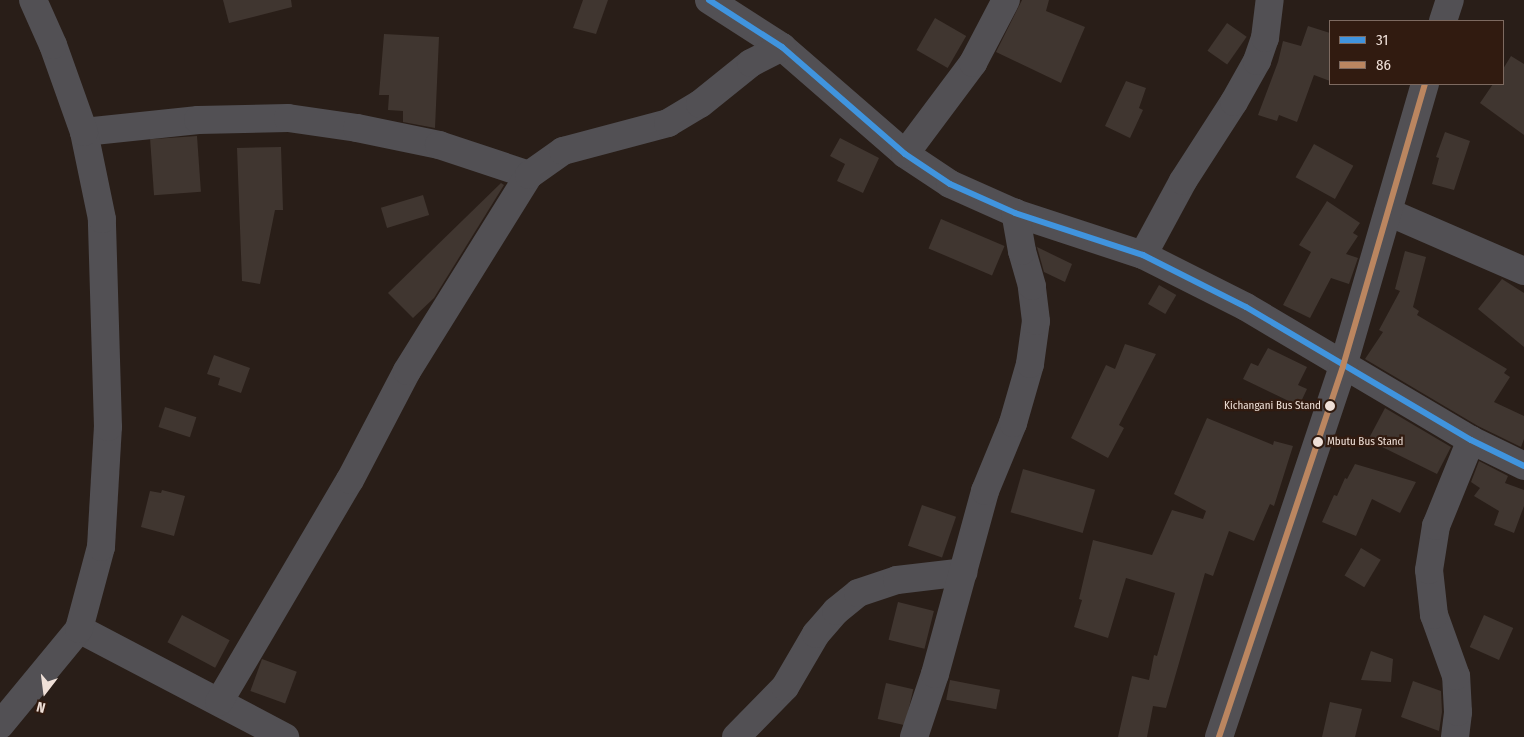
<!DOCTYPE html>
<html>
<head>
<meta charset="utf-8">
<style>
  body { margin:0 }
  #map { position:relative; width:1524px; height:737px; overflow:hidden; background:#291e18; font-family:"Fira Sans Condensed",sans-serif }
  div>[style] { position:absolute }
  .building>* { inset:0; background:#403630; transform-origin:0 0 }
  .minor>* { height:28px; margin:-14px; padding:0 14px; transform-origin:14px; border-radius:14px; background:#525054 }
  .bus-1>* { height:6px; margin:-3px; padding:0 3px; transform-origin:3px; border-radius:3px; background:#4094de }
  .bus-2>* { height:6px; margin:-3px; padding:0 3px; transform-origin:3px; border-radius:3px; background:#bb8660 }
  .dots>* { width:14px; height:14px; translate:-50% -50%; box-sizing:border-box; border:2px solid #311b10; border-radius:50% }
  span { translate:-50% -50%; white-space:nowrap; text-align:center; line-height:1.15; -webkit-text-stroke:4.5px #311b10; paint-order:stroke }
  .bus-label { font-size:11px; color:#efe0d8 }
  .right { translate:-100% -50%; text-align:right }
  .left { translate:0 -50%; text-align:left }
  .legend { position:absolute; left:1329px; top:20px; width:175px; height:65px; box-sizing:border-box; background:#311b10; border:1px solid #7d6a60; margin:0; padding:6px 9px; list-style:none; font-size:15px; color:#efe0d8 }
  .legend li { display:flex; align-items:center; gap:10px; height:25px }
  .legend b { width:25px; border:1px solid #7d6a60 }
  .north { position:absolute; left:20px; top:667px; width:50px; height:50px; -webkit-text-stroke:4px #311b10; paint-order:stroke; rotate:195deg; font-size:14px; font-weight:700; line-height:20px; text-align:center; color:#efe0d8 }
  .north::after { content:''; display:block; margin:auto; width:18px; height:22px; background:#efe0d8; clip-path:polygon(50% 0,100% 100%,50% 72%,0 100%) }
</style>
</head>
<body>
<div id="map">
  <div class="building">
    <div style="clip-path:polygon(223px 0,291px 0,292px 7px,229px 23px)"></div>
    <div style="clip-path:polygon(583px 0,608px 0,596px 34px,573px 28px)"></div>
    <div style="clip-path:polygon(1022px 0,1049px 0,1046px 11px,1085px 27px,1061px 83px,996px 52px)"></div>
    <div style="left:935px;top:18px;width:36px;height:37px;rotate:30deg"></div>
    <div style="left:1227px;top:23px;width:24px;height:34px;rotate:35deg"></div>
    <div style="clip-path:polygon(1308px 26px,1330px 33px,1330px 81px,1314px 75px,1297px 122px,1279px 115px,1277px 121px,1258px 115px,1278px 62px,1283px 41px,1301px 46px)"></div>
    <div style="clip-path:polygon(384px 34px,439px 37px,435px 128px,403px 122px,403px 111px,388px 110px,389px 95px,379px 95px)"></div>
    <div style="clip-path:polygon(1511px 56px,1524px 64px,1524px 135px,1480px 103px,1493px 84px,1503px 84px,1503px 69px)"></div>
    <div style="clip-path:polygon(1126px 81px,1146px 88px,1139px 108px,1143px 110px,1130px 138px,1105px 126px)"></div>
    <div style="clip-path:polygon(1445px 132px,1470px 141px,1454px 190px,1432px 184px,1439px 158px,1436px 157px)"></div>
    <div style="left:197px;top:136px;width:56px;height:47px;rotate:86deg"></div>
    <div style="clip-path:polygon(840px 138px,879px 158px,863px 193px,837px 181px,845px 164px,830px 156px)"></div>
    <div style="left:1314px;top:144px;width:45px;height:38px;rotate:29deg"></div>
    <div style="clip-path:polygon(281px 147px,283px 210px,275px 210px,260px 284px,242px 281px,237px 148px)"></div>
    <div style="clip-path:polygon(501px 183px,504px 185px,434px 298px,413px 318px,388px 293px)"></div>
    <div style="left:423px;top:195px;width:21px;height:44px;rotate:73deg"></div>
    <div style="clip-path:polygon(1327px 201px,1360px 223px,1353px 233px,1358px 236px,1346px 254px,1358px 258px,1349px 284px,1331px 278px,1310px 318px,1283px 305px,1311px 252px,1299px 245px)"></div>
    <div style="left:941px;top:219px;width:69px;height:32px;rotate:23deg"></div>
    <div style="clip-path:polygon(1037px 247px,1072px 264px,1065px 282px,1044px 272px)"></div>
    <div style="clip-path:polygon(1405px 251px,1426px 257px,1413px 307px,1419px 311px,1417px 315px,1507px 369px,1504px 373px,1510px 377px,1494px 402px,1524px 416px,1524px 439px,1521px 447px,1478px 426px,1365px 359px,1383px 332px,1379px 330px,1400px 291px,1395px 289px)"></div>
    <div style="clip-path:polygon(1502px 279px,1524px 293px,1524px 347px,1478px 309px)"></div>
    <div style="left:1159px;top:285px;width:20px;height:22px;rotate:30deg"></div>
    <div style="clip-path:polygon(1125px 344px,1156px 354px,1119px 425px,1124px 428px,1108px 458px,1071px 438px,1106px 365px,1115px 369px)"></div>
    <div style="clip-path:polygon(1268px 348px,1307px 367px,1298px 385px,1307px 389px,1299px 406px,1243px 379px,1251px 363px,1258px 366px)"></div>
    <div style="clip-path:polygon(214px 355px,250px 368px,241px 393px,218px 385px,220px 378px,207px 374px)"></div>
    <div style="left:165px;top:407px;width:33px;height:21px;rotate:18deg"></div>
    <div style="clip-path:polygon(1385px 408px,1451px 447px,1437px 474px,1368px 440px)"></div>
    <div style="clip-path:polygon(1207px 418px,1273px 445px,1274px 441px,1293px 446px,1274px 506px,1270px 504px,1254px 541px,1229px 531px,1213px 576px,1205px 573px,1166px 708px,1153px 706px,1147px 737px,1118px 737px,1132px 676px,1149px 680px,1154px 655px,1157px 656px,1175px 593px,1126px 578px,1108px 638px,1074px 627px,1082px 600px,1079px 599px,1093px 540px,1152px 555px,1172px 510px,1203px 519px,1206px 511px,1174px 494px)"></div>
    <div style="clip-path:polygon(1479px 461px,1508px 476px,1505px 483px,1524px 490px,1524px 506px,1514px 533px,1494px 525px,1499px 511px,1474px 496px,1480px 488px,1471px 482px)"></div>
    <div style="clip-path:polygon(1355px 464px,1416px 482px,1400px 513px,1372px 499px,1356px 536px,1322px 522px,1334px 495px,1337px 496px,1345px 478px,1347px 479px)"></div>
    <div style="left:1023px;top:469px;width:75px;height:45px;rotate:16deg"></div>
    <div style="clip-path:polygon(162px 490px,185px 496px,174px 536px,141px 527px,150px 491px,161px 493px)"></div>
    <div style="left:922px;top:505px;width:36px;height:43px;rotate:19deg"></div>
    <div style="left:1361px;top:548px;width:23px;height:32px;rotate:31deg"></div>
    <div style="left:898px;top:602px;width:37px;height:39px;rotate:14deg"></div>
    <div style="left:182px;top:615px;width:54px;height:31px;rotate:28deg"></div>
    <div style="left:1484px;top:615px;width:32px;height:35px;rotate:24deg"></div>
    <div style="clip-path:polygon(1371px 651px,1393px 659px,1391px 682px,1361px 680px)"></div>
    <div style="left:262px;top:659px;width:37px;height:34px;rotate:20deg"></div>
    <div style="left:950px;top:680px;width:51px;height:20px;rotate:11deg"></div>
    <div style="clip-path:polygon(1413px 681px,1441px 691px,1442px 712px,1439px 731px,1401px 717px)"></div>
    <div style="left:886px;top:683px;width:28px;height:37px;rotate:13deg"></div>
    <div style="clip-path:polygon(1330px 702px,1362px 709px,1355px 737px,1322px 737px)"></div>
  </div>
  <div class="minor">
    <div style="left:709px;top:0;width:87px;rotate:32.8deg"></div>
    <div style="left:782px;top:47px;width:163px;rotate:41deg"></div>
    <div style="left:905px;top:154px;width:54px;rotate:33.7deg"></div>
    <div style="left:950px;top:184px;width:71px;rotate:24deg"></div>
    <div style="left:1015px;top:213px;width:135px;rotate:18.2deg"></div>
    <div style="left:1143px;top:255px;width:115px;rotate:26.8deg"></div>
    <div style="left:1246px;top:307px;width:261px;rotate:30.6deg"></div>
    <div style="left:1471px;top:440px;width:59px;rotate:26.1deg"></div>
    <div style="left:1443px;top:21px;width:22px;rotate:-72deg"></div>
    <div style="left:84px;top:132px;width:115px;rotate:-6deg"></div>
    <div style="left:198px;top:120px;width:90px;rotate:-1.3deg"></div>
    <div style="left:288px;top:118px;width:70px;rotate:8.2deg"></div>
    <div style="left:357px;top:128px;width:84px;rotate:11.7deg"></div>
    <div style="left:439px;top:145px;width:95px;rotate:18.4deg"></div>
    <div style="left:905px;top:154px;width:114px;rotate:-53.2deg"></div>
    <div style="left:973px;top:63px;width:71px;rotate:-62.4deg"></div>
    <div style="left:1388px;top:212px;width:148px;rotate:23.5deg"></div>
    <div style="left:1143px;top:255px;width:84px;rotate:-61.6deg"></div>
    <div style="left:1183px;top:181px;width:94px;rotate:-57.2deg"></div>
    <div style="left:1234px;top:102px;width:47px;rotate:-60.7deg"></div>
    <div style="left:1257px;top:61px;width:24px;rotate:-71deg"></div>
    <div style="left:1265px;top:38px;width:38px;rotate:-83deg"></div>
    <div style="left:79px;top:629px;width:233px;rotate:27.7deg"></div>
    <div style="left:219px;top:702px;width:258px;rotate:-59.5deg"></div>
    <div style="left:350px;top:480px;width:123px;rotate:-62.4deg"></div>
    <div style="left:407px;top:371px;width:231px;rotate:-58.1deg"></div>
    <div style="left:529px;top:175px;width:42px;rotate:-35.2deg"></div>
    <div style="left:563px;top:151px;width:109px;rotate:-14.9deg"></div>
    <div style="left:668px;top:123px;width:37px;rotate:-31deg"></div>
    <div style="left:700px;top:104px;width:65px;rotate:-38.8deg"></div>
    <div style="left:751px;top:63px;width:35px;rotate:-27deg"></div>
    <div style="left:0;top:725px;width:124px;rotate:-50.5deg"></div>
    <div style="left:79px;top:629px;width:85px;rotate:-75deg"></div>
    <div style="left:101px;top:547px;width:120px;rotate:-86.7deg"></div>
    <div style="left:108px;top:427px;width:208px;rotate:-91.7deg"></div>
    <div style="left:102px;top:219px;width:89px;rotate:-101.7deg"></div>
    <div style="left:84px;top:132px;width:92px;rotate:-109.6deg"></div>
    <div style="left:53px;top:45px;width:49px;rotate:-114deg"></div>
    <div style="left:736px;top:737px;width:70px;rotate:-45.6deg"></div>
    <div style="left:785px;top:687px;width:61px;rotate:-59.7deg"></div>
    <div style="left:816px;top:634px;width:30px;rotate:-49deg"></div>
    <div style="left:836px;top:611px;width:28px;rotate:-39deg"></div>
    <div style="left:858px;top:593px;width:41px;rotate:-18.4deg"></div>
    <div style="left:897px;top:580px;width:67px;rotate:-6.8deg"></div>
    <div style="left:914px;top:737px;width:66px;rotate:-71.6deg"></div>
    <div style="left:935px;top:674px;width:190px;rotate:-74.7deg"></div>
    <div style="left:985px;top:491px;width:74px;rotate:-67.6deg"></div>
    <div style="left:1013px;top:423px;width:61px;rotate:-73.9deg"></div>
    <div style="left:1030px;top:364px;width:43px;rotate:-82.1deg"></div>
    <div style="left:1036px;top:321px;width:35px;rotate:-97deg"></div>
    <div style="left:1032px;top:286px;width:36px;rotate:-106deg"></div>
    <div style="left:1022px;top:251px;width:39px;rotate:-100deg"></div>
    <div style="left:1219px;top:737px;width:391px;rotate:-71.5deg"></div>
    <div style="left:1343px;top:366px;width:294px;rotate:-73.8deg"></div>
    <div style="left:1455px;top:737px;width:25px;rotate:-83deg"></div>
    <div style="left:1458px;top:712px;width:36px;rotate:-93deg"></div>
    <div style="left:1456px;top:676px;width:65px;rotate:-109.8deg"></div>
    <div style="left:1434px;top:615px;width:45px;rotate:-96.3deg"></div>
    <div style="left:1429px;top:570px;width:45px;rotate:-81deg"></div>
    <div style="left:1436px;top:526px;width:93px;rotate:-67.9deg"></div>
  </div>
  <div class="bus-1">
    <div style="left:709px;top:0;width:87px;rotate:32.8deg"></div>
    <div style="left:782px;top:47px;width:163px;rotate:41deg"></div>
    <div style="left:905px;top:154px;width:54px;rotate:33.7deg"></div>
    <div style="left:950px;top:184px;width:71px;rotate:24deg"></div>
    <div style="left:1015px;top:213px;width:135px;rotate:18.2deg"></div>
    <div style="left:1143px;top:255px;width:115px;rotate:26.8deg"></div>
    <div style="left:1246px;top:307px;width:261px;rotate:30.6deg"></div>
    <div style="left:1471px;top:440px;width:59px;rotate:26.1deg"></div>
  </div>
  <div class="bus-2">
    <div style="left:1219px;top:737px;width:391px;rotate:-71.5deg"></div>
    <div style="left:1343px;top:366px;width:294px;rotate:-73.8deg"></div>
  </div>
  <div class="dots">
    <div style="left:1330px;top:406px;background:#efe0d8"></div>
    <div style="left:1318px;top:442px;background:#efe0d8"></div>
  </div>
  <div class="bus-label">
    <span class="right" style="left:1321px;top:406px">Kichangani Bus Stand</span>
    <span class="left" style="left:1327px;top:442px">Mbutu Bus Stand</span>
  </div>
  <ul class="legend">
  <li><b style="height:6px;background:#4094de"></b>31</li>
  <li><b style="height:6px;background:#bb8660"></b>86</li>
  </ul>
  <div class="north">N</div>
</div>
</body>
</html>
